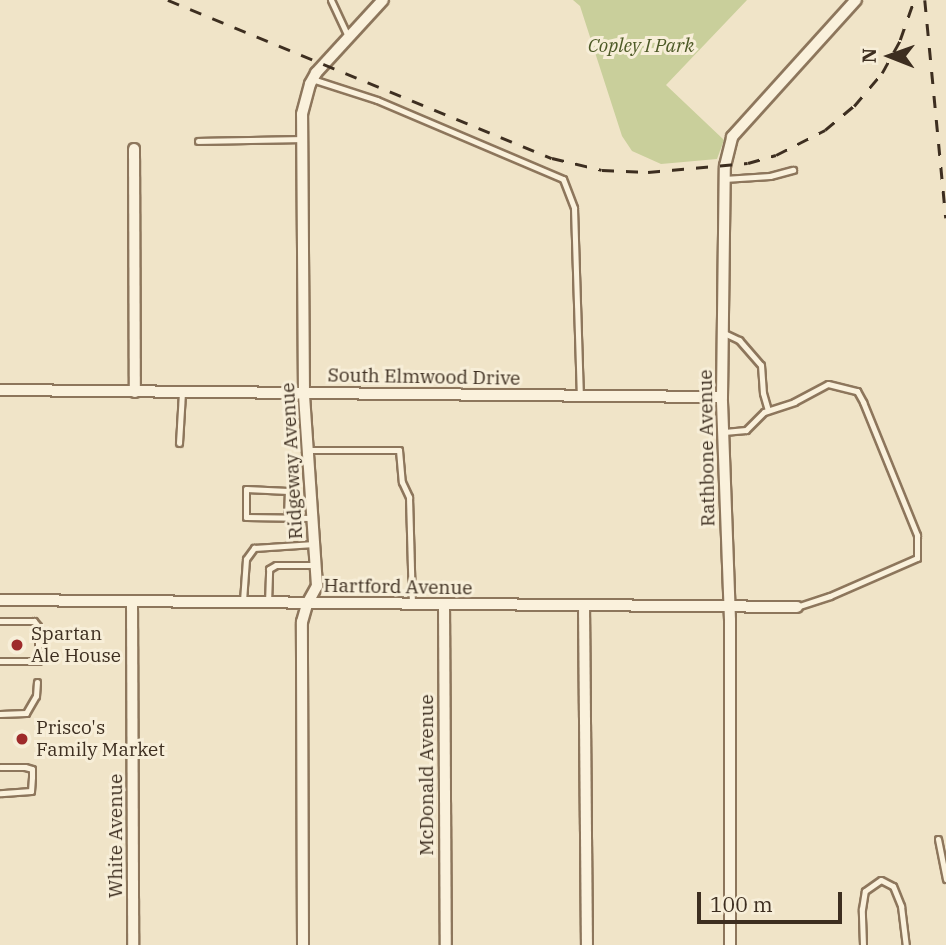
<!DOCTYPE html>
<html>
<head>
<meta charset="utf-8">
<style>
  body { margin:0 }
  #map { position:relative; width:946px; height:945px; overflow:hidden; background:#f0e4c8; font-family:"IBM Plex Serif",serif }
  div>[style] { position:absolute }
  .green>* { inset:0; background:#c9cf9b }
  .roads { filter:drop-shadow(2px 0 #8d765c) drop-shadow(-2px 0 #8d765c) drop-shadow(0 2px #8d765c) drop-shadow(0 -2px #8d765c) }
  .lane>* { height:5px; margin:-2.5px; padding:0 2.5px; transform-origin:2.5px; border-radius:2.5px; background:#faf1dc }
  .street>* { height:10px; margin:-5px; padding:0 5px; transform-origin:5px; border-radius:5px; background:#faf1dc }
  .rail>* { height:2.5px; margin-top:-1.25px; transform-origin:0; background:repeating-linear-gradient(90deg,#3d2e20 0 12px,transparent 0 24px) }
  .dots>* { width:19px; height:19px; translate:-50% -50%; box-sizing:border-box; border:4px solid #f7eed8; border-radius:50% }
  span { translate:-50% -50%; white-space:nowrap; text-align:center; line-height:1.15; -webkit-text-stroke:6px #f7eed8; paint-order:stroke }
  .park-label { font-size:19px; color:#4d5a26; font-style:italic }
  .street-label { font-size:19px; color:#3d2e20 }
  .poi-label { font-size:19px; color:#3d2e20 }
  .left { translate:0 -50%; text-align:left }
  .north { position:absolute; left:855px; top:21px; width:70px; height:70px; -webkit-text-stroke:5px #f7eed8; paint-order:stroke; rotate:271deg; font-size:19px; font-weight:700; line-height:28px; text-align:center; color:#3d2e20 }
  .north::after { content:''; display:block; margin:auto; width:24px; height:32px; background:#3d2e20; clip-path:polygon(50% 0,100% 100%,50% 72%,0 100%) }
  .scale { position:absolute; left:697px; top:892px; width:145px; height:32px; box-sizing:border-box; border:4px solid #3d2e20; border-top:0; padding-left:9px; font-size:21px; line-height:24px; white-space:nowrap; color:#3d2e20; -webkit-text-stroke:5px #f7eed8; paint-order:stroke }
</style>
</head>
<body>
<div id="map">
  <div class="green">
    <div style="clip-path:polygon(573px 0,747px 0,666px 85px,724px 140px,717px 159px,661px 164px,632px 151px,622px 136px,580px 6px)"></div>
  </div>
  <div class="roads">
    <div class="lane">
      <div style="left:331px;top:0;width:40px;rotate:65deg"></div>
      <div style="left:312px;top:79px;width:68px;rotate:17.9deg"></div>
      <div style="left:377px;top:100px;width:202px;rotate:23deg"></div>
      <div style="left:563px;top:179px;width:31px;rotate:69deg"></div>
      <div style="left:574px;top:208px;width:188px;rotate:88.2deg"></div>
      <div style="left:198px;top:141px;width:104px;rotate:-1.1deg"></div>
      <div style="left:724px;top:179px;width:46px;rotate:-3.7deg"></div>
      <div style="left:770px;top:176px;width:24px;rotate:-15deg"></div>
      <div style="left:724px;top:333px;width:17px;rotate:25deg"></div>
      <div style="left:739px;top:340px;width:33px;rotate:49deg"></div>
      <div style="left:761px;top:365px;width:28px;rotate:86deg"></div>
      <div style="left:763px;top:393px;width:18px;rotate:74deg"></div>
      <div style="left:724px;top:432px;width:22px;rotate:-5deg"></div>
      <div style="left:746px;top:430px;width:25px;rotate:-45deg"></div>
      <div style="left:764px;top:412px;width:32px;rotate:-18deg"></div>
      <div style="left:794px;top:402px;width:38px;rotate:-28deg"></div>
      <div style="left:828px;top:384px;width:30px;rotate:14deg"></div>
      <div style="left:857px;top:391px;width:13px;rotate:61deg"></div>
      <div style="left:863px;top:402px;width:144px;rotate:67.9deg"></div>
      <div style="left:917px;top:535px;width:23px;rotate:90deg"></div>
      <div style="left:917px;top:558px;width:95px;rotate:156.4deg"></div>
      <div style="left:830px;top:596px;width:35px;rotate:162deg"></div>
      <div style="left:179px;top:443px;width:50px;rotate:-86.6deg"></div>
      <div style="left:308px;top:450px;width:91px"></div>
      <div style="left:399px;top:450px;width:32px;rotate:85deg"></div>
      <div style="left:402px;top:482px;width:17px;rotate:65deg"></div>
      <div style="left:409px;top:497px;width:106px;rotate:88.4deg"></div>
      <div style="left:287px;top:518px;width:27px;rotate:-88deg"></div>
      <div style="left:288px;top:491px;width:42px;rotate:-177.3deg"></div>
      <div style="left:246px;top:489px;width:28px;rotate:90deg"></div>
      <div style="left:246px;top:517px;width:66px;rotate:0.9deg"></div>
      <div style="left:243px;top:601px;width:42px;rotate:-85.9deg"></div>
      <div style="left:246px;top:559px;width:14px;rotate:-54deg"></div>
      <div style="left:254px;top:548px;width:60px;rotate:-3.8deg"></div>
      <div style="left:268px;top:603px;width:34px;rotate:-88deg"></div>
      <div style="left:269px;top:569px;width:8px;rotate:-30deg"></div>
      <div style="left:276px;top:565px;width:38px"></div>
      <div style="left:0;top:621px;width:34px"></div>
      <div style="left:34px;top:621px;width:6px;rotate:51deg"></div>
      <div style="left:38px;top:626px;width:35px;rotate:90deg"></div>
      <div style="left:38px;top:661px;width:38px;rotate:180deg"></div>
      <div style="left:0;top:714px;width:26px;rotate:-2deg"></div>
      <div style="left:26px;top:713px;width:20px;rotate:-60deg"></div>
      <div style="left:36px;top:696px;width:14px;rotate:-86deg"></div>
      <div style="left:0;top:767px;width:25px"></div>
      <div style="left:25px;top:767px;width:7px;rotate:16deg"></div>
      <div style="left:32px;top:769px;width:8px;rotate:90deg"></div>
      <div style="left:32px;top:777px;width:14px;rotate:94deg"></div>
      <div style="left:31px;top:791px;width:31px;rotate:176deg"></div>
      <div style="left:938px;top:839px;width:41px;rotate:78.7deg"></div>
      <div style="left:863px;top:945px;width:36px;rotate:-92deg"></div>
      <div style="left:862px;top:909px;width:18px;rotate:-81deg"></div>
      <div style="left:865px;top:891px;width:19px;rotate:-35deg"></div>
      <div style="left:881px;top:880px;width:13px;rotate:27deg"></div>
      <div style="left:893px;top:886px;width:22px;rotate:68deg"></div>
      <div style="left:901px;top:906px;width:39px;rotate:83deg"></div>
    </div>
    <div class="street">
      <div style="left:134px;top:149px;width:243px;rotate:89.8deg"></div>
      <div style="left:0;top:390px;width:722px;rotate:0.56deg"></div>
      <div style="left:0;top:600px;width:797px;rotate:0.5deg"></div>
      <div style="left:132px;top:601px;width:344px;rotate:89.8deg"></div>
      <div style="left:444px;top:605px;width:340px;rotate:89.7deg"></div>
      <div style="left:584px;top:606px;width:339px;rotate:89.5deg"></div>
      <div style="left:303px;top:945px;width:323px;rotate:-90.2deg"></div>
      <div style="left:302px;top:622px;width:19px;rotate:-74deg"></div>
      <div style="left:307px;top:604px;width:21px;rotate:-61deg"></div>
      <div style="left:317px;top:586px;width:193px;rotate:-93.9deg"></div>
      <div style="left:304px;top:393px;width:279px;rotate:-90.4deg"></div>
      <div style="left:302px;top:114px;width:31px;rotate:-75deg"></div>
      <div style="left:310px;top:84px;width:13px;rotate:-61deg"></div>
      <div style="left:316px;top:73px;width:99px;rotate:-47.5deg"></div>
      <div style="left:730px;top:945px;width:325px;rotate:-90deg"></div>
      <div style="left:730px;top:620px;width:223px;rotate:-92.1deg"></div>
      <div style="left:722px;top:397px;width:231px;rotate:-89.3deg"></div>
      <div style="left:725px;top:166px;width:30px;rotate:-76deg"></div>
      <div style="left:732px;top:137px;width:185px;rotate:-47.9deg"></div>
    </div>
  </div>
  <div class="rail">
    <div style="left:168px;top:0;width:415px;rotate:22.4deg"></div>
    <div style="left:552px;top:158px;width:51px;rotate:13.5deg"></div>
    <div style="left:602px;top:170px;width:46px;rotate:2.5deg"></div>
    <div style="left:648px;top:172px;width:100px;rotate:-5.1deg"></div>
    <div style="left:748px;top:163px;width:29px;rotate:-16deg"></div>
    <div style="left:776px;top:155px;width:55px;rotate:-27deg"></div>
    <div style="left:825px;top:130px;width:38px;rotate:-40deg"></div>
    <div style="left:854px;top:106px;width:43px;rotate:-49.7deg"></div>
    <div style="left:882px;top:73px;width:38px;rotate:-61deg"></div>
    <div style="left:900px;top:40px;width:42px;rotate:-70.7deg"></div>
    <div style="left:925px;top:0;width:219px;rotate:84.5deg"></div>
  </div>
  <div class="dots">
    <div style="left:17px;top:645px;background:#9e2a2b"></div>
    <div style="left:22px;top:739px;background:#9e2a2b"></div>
  </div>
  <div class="park-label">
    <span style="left:641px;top:46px">Copley I Park</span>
  </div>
  <div class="street-label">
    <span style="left:424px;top:377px;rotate:1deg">South Elmwood Drive</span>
    <span style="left:707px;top:448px;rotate:-91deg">Rathbone Avenue</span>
    <span style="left:292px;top:461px;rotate:-93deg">Ridgeway Avenue</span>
    <span style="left:398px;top:587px;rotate:1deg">Hartford Avenue</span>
    <span style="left:427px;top:775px;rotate:-90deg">McDonald Avenue</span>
    <span style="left:116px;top:836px;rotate:-90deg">White Avenue</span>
  </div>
  <div class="poi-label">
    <span class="left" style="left:31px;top:645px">Spartan<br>Ale House</span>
    <span class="left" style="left:36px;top:739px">Prisco's<br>Family Market</span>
  </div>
  <div class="north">N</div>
  <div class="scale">100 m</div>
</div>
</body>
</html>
